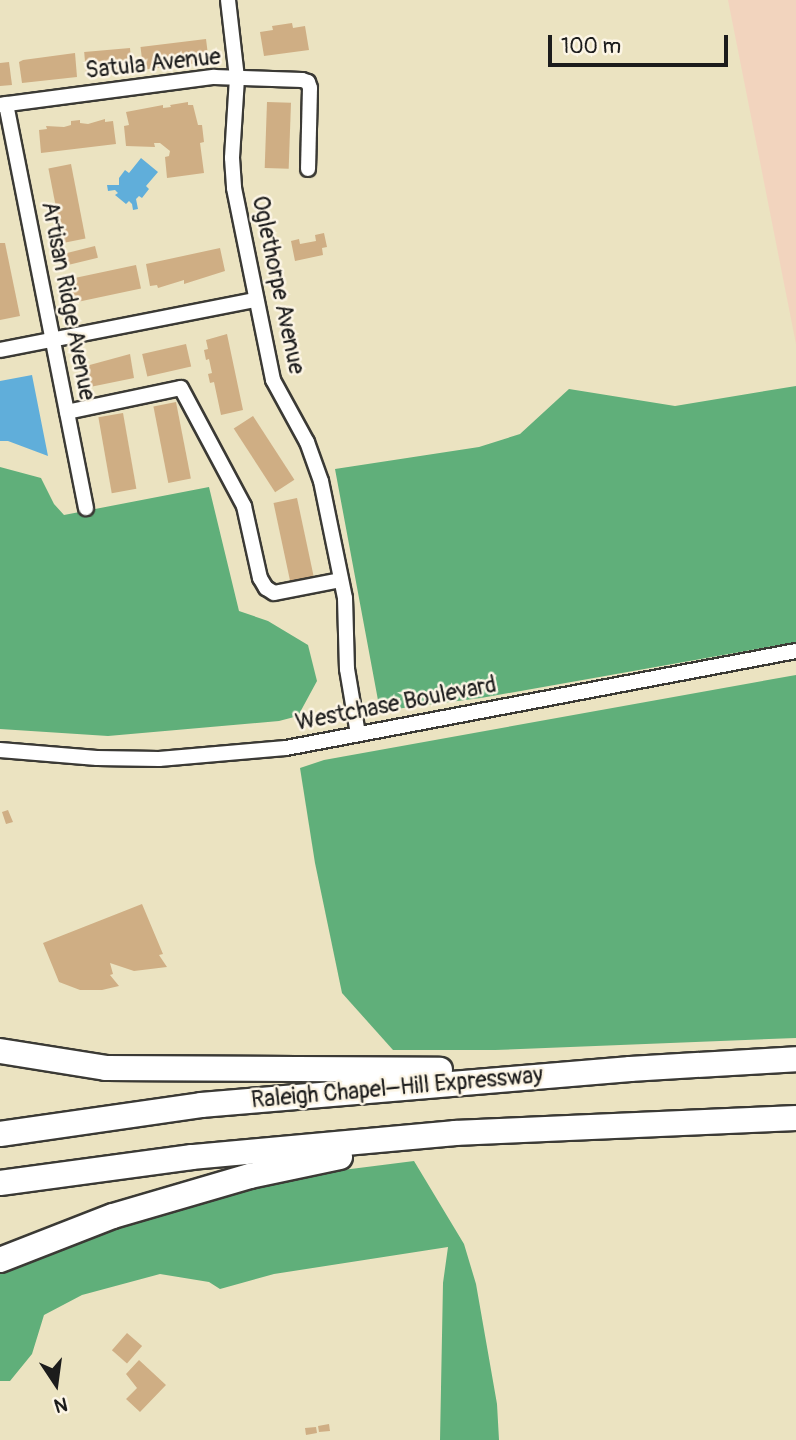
<!DOCTYPE html>
<html>
<head>
<meta charset="utf-8">
<style>
  body { margin:0 }
  #map { position:relative; width:796px; height:1440px; overflow:hidden; background:#ebe3c1; font-family:Pangolin,sans-serif }
  div>[style] { position:absolute }
  .built>* { inset:0; background:#f2d4be }
  .forest>* { inset:0; background:#60af7a }
  .water>* { inset:0; background:#60aeda }
  .building>* { inset:0; background:#cfae84; transform-origin:0 0 }
  .roads { filter:drop-shadow(2px 0 #3b3a35) drop-shadow(-2px 0 #3b3a35) drop-shadow(0 2px #3b3a35) drop-shadow(0 -2px #3b3a35) }
  .minor>* { height:14px; margin:-7px; padding:0 7px; transform-origin:7px; border-radius:7px; background:#fff }
  .motorway>* { height:24px; margin:-12px; padding:0 12px; transform-origin:12px; border-radius:12px; background:#fff }
  span { translate:-50% -50%; white-space:nowrap; text-align:center; line-height:1.15; -webkit-text-stroke:5px #fcf5e5; paint-order:stroke }
  .street-label { font-size:23px; color:#1c1c1c }
  .north { position:absolute; left:21px; top:1349px; width:70px; height:70px; -webkit-text-stroke:5px #fcf5e5; paint-order:stroke; rotate:167deg; font-size:19px; font-weight:700; line-height:28px; text-align:center; color:#1c1c1c }
  .north::after { content:''; display:block; margin:auto; width:24px; height:32px; background:#1c1c1c; clip-path:polygon(50% 0,100% 100%,50% 72%,0 100%) }
  .scale { position:absolute; left:548px; top:35px; width:180px; height:32px; box-sizing:border-box; border:4px solid #1c1c1c; border-top:0; padding-left:9px; font-size:21px; line-height:24px; white-space:nowrap; color:#1c1c1c; -webkit-text-stroke:5px #fcf5e5; paint-order:stroke }
</style>
</head>
<body>
<div id="map">
  <div class="built">
    <div style="clip-path:polygon(728px 0,796px 0,796px 344px)"></div>
  </div>
  <div class="forest">
    <div style="clip-path:polygon(796px 386px,796px 642px,481px 698px,380px 711px,335px 469px,479px 447px,520px 434px,569px 389px,675px 406px)"></div>
    <div style="clip-path:polygon(0 467px,41px 478px,54px 504px,64px 515px,209px 487px,239px 611px,268px 621px,308px 645px,317px 681px,298px 716px,279px 721px,108px 736px,0 729px)"></div>
    <div style="clip-path:polygon(796px 675px,796px 1038px,495px 1050px,393px 1050px,342px 993px,315px 863px,300px 768px,324px 760px)"></div>
    <div style="clip-path:polygon(414px 1161px,464px 1244px,476px 1284px,497px 1404px,499px 1440px,440px 1440px,443px 1283px,448px 1247px,274px 1274px,220px 1289px,209px 1282px,160px 1274px,82px 1295px,44px 1315px,32px 1354px,10px 1381px,0 1381px,0 1273px,65px 1246px,220px 1196px,335px 1171px)"></div>
  </div>
  <div class="water">
    <div style="clip-path:polygon(141px 158px,158px 172px,146px 186px,149px 189px,142px 198px,139px 196px,136px 199px,138px 209px,133px 210px,132px 204px,129px 201px,126px 204px,115px 195px,118px 193px,115px 190px,108px 191px,107px 185px,119px 185px,119px 178px,125px 170px,129px 173px)"></div>
    <div style="clip-path:polygon(32px 375px,48px 456px,8px 441px,0 441px,0 381px)"></div>
  </div>
  <div class="building">
    <div style="clip-path:polygon(292px 23px,293px 28px,305px 26px,309px 50px,264px 56px,260px 32px,273px 30px,272px 26px)"></div>
    <div style="left:206px;top:39px;width:23px;height:66px;rotate:83deg"></div>
    <div style="left:130px;top:48px;width:24px;height:46px;rotate:85deg"></div>
    <div style="clip-path:polygon(75px 53px,77px 77px,22px 83px,19px 62px,23px 60px)"></div>
    <div style="clip-path:polygon(9px 62px,12px 85px,0 86px,0 63px)"></div>
    <div style="clip-path:polygon(188px 102px,188px 105px,193px 105px,198px 125px,202px 125px,204px 142px,200px 143px,204px 173px,167px 178px,165px 157px,169px 156px,170px 151px,160px 143px,154px 143px,155px 147px,126px 146px,124px 126px,129px 125px,126px 112px,163px 105px,163px 108px,171px 107px,170px 105px)"></div>
    <div style="left:267px;top:102px;width:24px;height:66px;rotate:2deg"></div>
    <div style="clip-path:polygon(105px 119px,105px 122px,113px 121px,116px 144px,41px 153px,39px 130px,47px 129px,46px 126px,64px 127px,71px 125px,71px 121px,80px 120px,80px 123px,88px 124px)"></div>
    <div style="left:71px;top:164px;width:76px;height:23px;rotate:79deg"></div>
    <div style="clip-path:polygon(324px 233px,327px 247px,322px 248px,323px 255px,295px 261px,291px 241px,299px 239px,300px 244px,316px 241px,315px 235px)"></div>
    <div style="clip-path:polygon(0 243px,5px 243px,20px 316px,0 320px)"></div>
    <div style="left:95px;top:246px;width:12px;height:34px;rotate:76deg"></div>
    <div style="clip-path:polygon(220px 248px,225px 271px,184px 284px,184px 280px,158px 288px,157px 285px,150px 286px,146px 264px)"></div>
    <div style="left:136px;top:265px;width:24px;height:76px;rotate:78deg"></div>
    <div style="clip-path:polygon(227px 334px,243px 410px,221px 415px,214px 382px,210px 383px,208px 374px,212px 373px,209px 359px,206px 360px,204px 350px,208px 349px,206px 340px)"></div>
    <div style="left:186px;top:344px;width:23px;height:45px;rotate:77deg"></div>
    <div style="clip-path:polygon(130px 354px,134px 378px,90px 387px,86px 366px)"></div>
    <div style="left:176px;top:402px;width:78px;height:23px;rotate:79deg"></div>
    <div style="left:123px;top:413px;width:77px;height:25px;rotate:80deg"></div>
    <div style="left:253px;top:416px;width:76px;height:23px;rotate:57deg"></div>
    <div style="left:297px;top:498px;width:80px;height:24px;rotate:78deg"></div>
    <div style="clip-path:polygon(8px 810px,13px 822px,6px 824px,2px 812px)"></div>
    <div style="clip-path:polygon(142px 904px,163px 954px,159px 955px,167px 967px,134px 971px,110px 963px,113px 974px,110px 975px,119px 986px,102px 990px,80px 990px,59px 982px,43px 943px)"></div>
    <div style="left:127px;top:1333px;width:20px;height:23px;rotate:41deg"></div>
    <div style="clip-path:polygon(139px 1360px,166px 1385px,140px 1412px,126px 1399px,137px 1388px,126px 1374px)"></div>
    <div style="clip-path:polygon(329px 1424px,330px 1431px,319px 1432px,318px 1426px)"></div>
    <div style="clip-path:polygon(316px 1427px,317px 1433px,306px 1435px,305px 1428px)"></div>
  </div>
  <div class="roads">
    <div class="minor">
      <div style="left:228px;top:0;width:79px;rotate:83.4deg"></div>
      <div style="left:237px;top:78px;width:80px;rotate:93.6deg"></div>
      <div style="left:232px;top:158px;width:30px;rotate:86deg"></div>
      <div style="left:234px;top:188px;width:196px;rotate:78.5deg"></div>
      <div style="left:273px;top:380px;width:71px;rotate:61.3deg"></div>
      <div style="left:307px;top:442px;width:41px;rotate:70.3deg"></div>
      <div style="left:321px;top:481px;width:119px;rotate:78.4deg"></div>
      <div style="left:345px;top:598px;width:71px;rotate:88.4deg"></div>
      <div style="left:347px;top:669px;width:66px;rotate:80.4deg"></div>
      <div style="left:6px;top:104px;width:412px;rotate:78.8deg"></div>
      <div style="left:0;top:105px;width:216px;rotate:-7.5deg"></div>
      <div style="left:214px;top:77px;width:88px;rotate:2deg"></div>
      <div style="left:302px;top:80px;width:6px;rotate:18deg"></div>
      <div style="left:308px;top:82px;width:6px;rotate:72deg"></div>
      <div style="left:310px;top:88px;width:81px;rotate:91.4deg"></div>
      <div style="left:0;top:350px;width:261px;rotate:-11.1deg"></div>
      <div style="left:67px;top:412px;width:116px;rotate:-11.9deg"></div>
      <div style="left:181px;top:388px;width:134px;rotate:61.9deg"></div>
      <div style="left:244px;top:506px;width:74px;rotate:77.5deg"></div>
      <div style="left:260px;top:578px;width:12px;rotate:59deg"></div>
      <div style="left:266px;top:588px;width:9px;rotate:32deg"></div>
      <div style="left:274px;top:593px;width:68px;rotate:-11deg"></div>
      <div style="left:0;top:750px;width:97px;rotate:4.7deg"></div>
      <div style="left:97px;top:758px;width:62px;rotate:0.9deg"></div>
      <div style="left:159px;top:759px;width:127px;rotate:-5deg"></div>
      <div style="left:286px;top:748px;width:519px;rotate:-10.77deg"></div>
    </div>
    <div class="motorway">
      <div style="left:0;top:1051px;width:107px;rotate:9.1deg"></div>
      <div style="left:106px;top:1068px;width:334px;rotate:0.3deg"></div>
      <div style="left:0;top:1134px;width:203px;rotate:-8.2deg"></div>
      <div style="left:201px;top:1105px;width:431px;rotate:-4.8deg"></div>
      <div style="left:630px;top:1069px;width:166px;rotate:-3.4deg"></div>
      <div style="left:0;top:1183px;width:194px;rotate:-7.7deg"></div>
      <div style="left:192px;top:1157px;width:264px;rotate:-5.2deg"></div>
      <div style="left:455px;top:1133px;width:341px;rotate:-2.5deg"></div>
      <div style="left:0;top:1260px;width:121px;rotate:-21.3deg"></div>
      <div style="left:113px;top:1216px;width:143px;rotate:-16.3deg"></div>
      <div style="left:250px;top:1176px;width:92px;rotate:-11.9deg"></div>
    </div>
  </div>
  <div class="street-label">
    <span style="left:153px;top:64px;rotate:-6deg">Satula Avenue</span>
    <span style="left:278px;top:285px;rotate:78deg">Oglethorpe Avenue</span>
    <span style="left:68px;top:301px;rotate:79deg">Artisan Ridge Avenue</span>
    <span style="left:396px;top:704px;rotate:-11deg">Westchase Boulevard</span>
    <span style="left:397px;top:1088px;rotate:-5deg">Raleigh Chapel–Hill Expressway</span>
  </div>
  <div class="north">N</div>
  <div class="scale">100 m</div>
</div>
</body>
</html>
